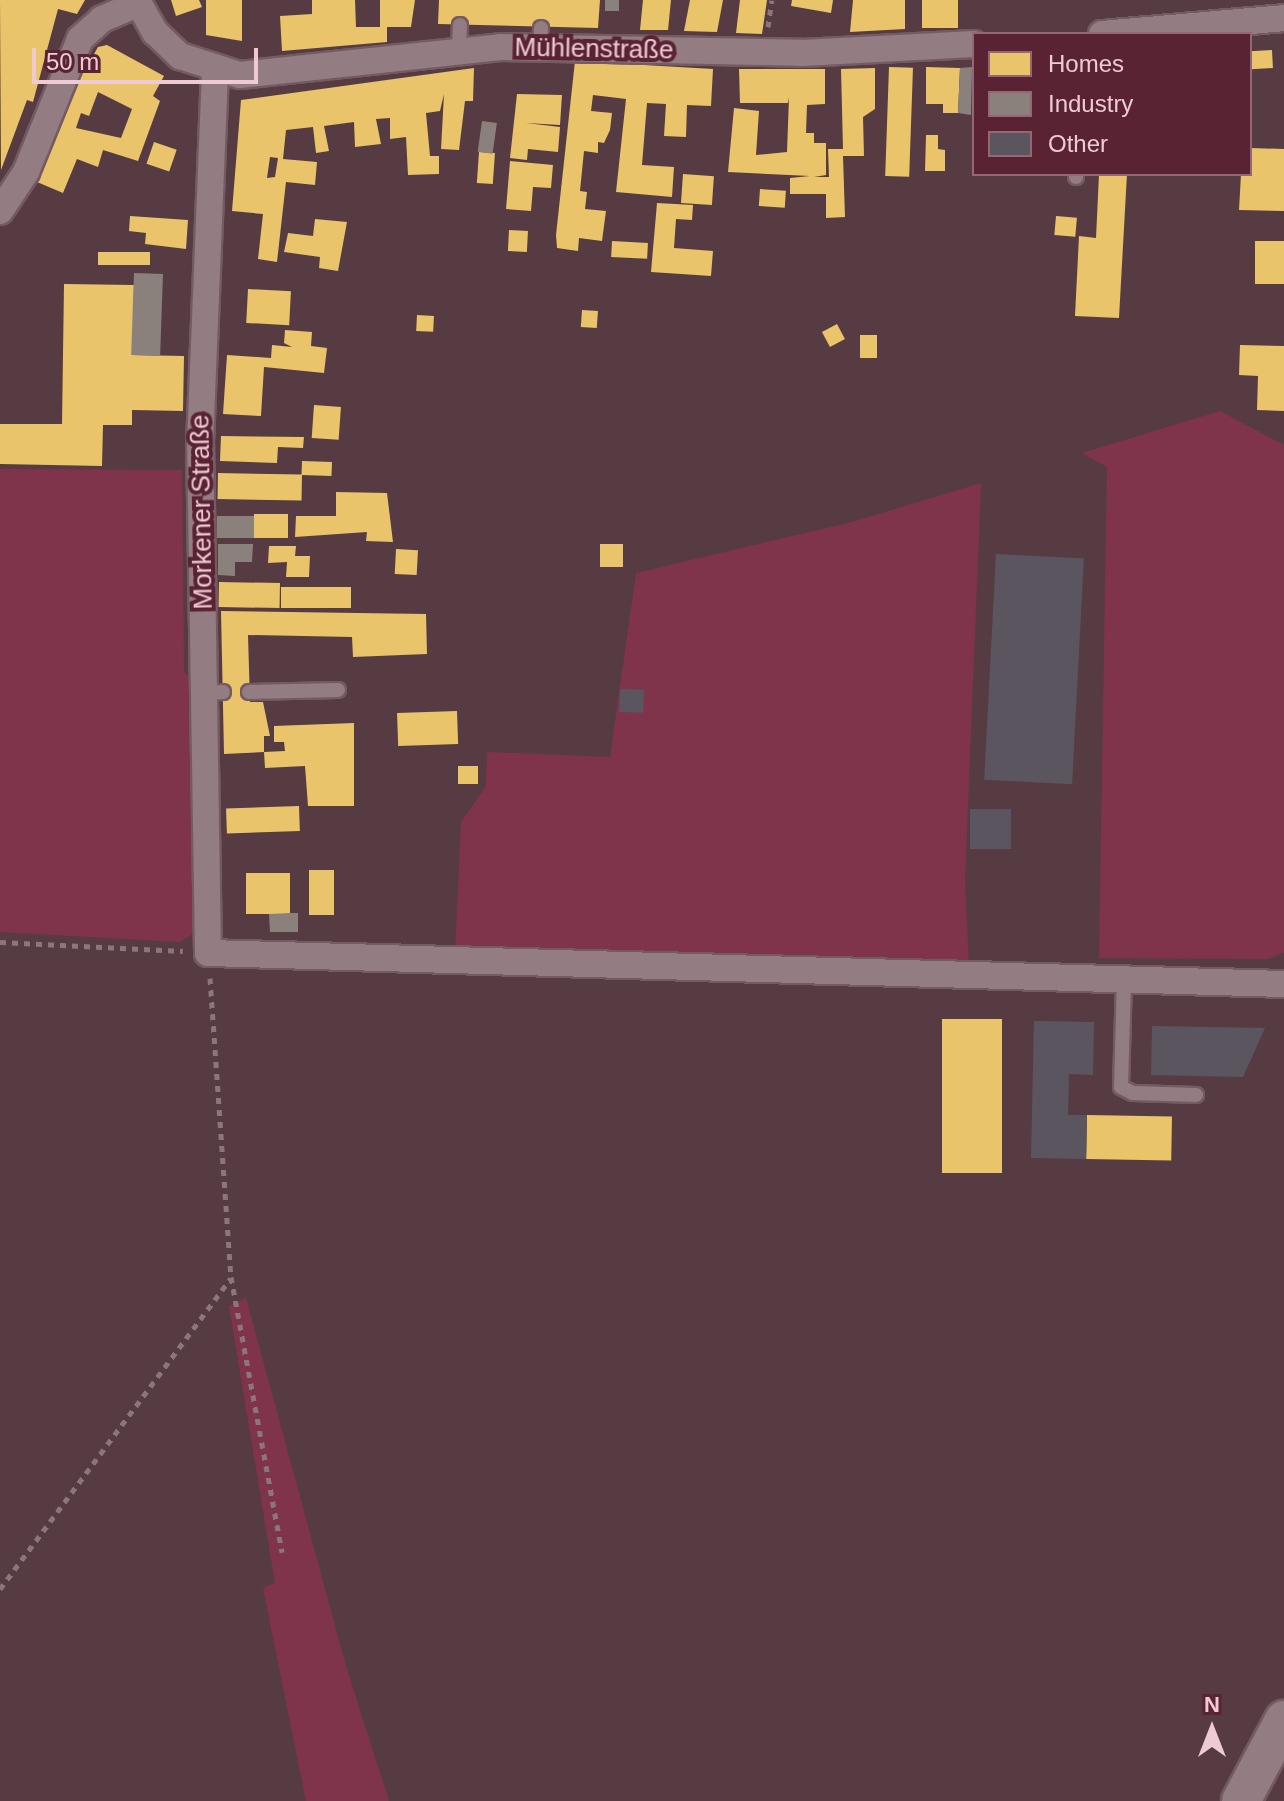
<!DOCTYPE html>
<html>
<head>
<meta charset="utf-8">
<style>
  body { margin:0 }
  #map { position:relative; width:1284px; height:1801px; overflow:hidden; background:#573b43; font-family:Arial,sans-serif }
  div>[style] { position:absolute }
  .green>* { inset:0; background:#7f344c }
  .homes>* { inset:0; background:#e9c46a; transform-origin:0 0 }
  .industry>* { inset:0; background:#8a817c; transform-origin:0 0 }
  .building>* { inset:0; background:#5b5560; transform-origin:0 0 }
  .path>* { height:5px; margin-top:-2.5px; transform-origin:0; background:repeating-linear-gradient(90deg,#8c767c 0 6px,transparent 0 12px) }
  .roads { filter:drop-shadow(2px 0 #745a61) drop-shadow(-2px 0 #745a61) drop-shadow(0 2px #745a61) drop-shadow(0 -2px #745a61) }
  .service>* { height:14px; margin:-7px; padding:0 7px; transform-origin:7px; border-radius:7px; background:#937c82 }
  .minor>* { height:26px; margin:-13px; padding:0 13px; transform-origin:13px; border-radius:13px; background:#937c82 }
  .secondary>* { height:38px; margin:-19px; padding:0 19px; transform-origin:19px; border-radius:19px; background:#937c82 }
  span { translate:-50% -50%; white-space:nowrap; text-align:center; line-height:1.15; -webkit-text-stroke:8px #592333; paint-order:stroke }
  .street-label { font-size:26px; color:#eecbd2 }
  .legend { position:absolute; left:972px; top:32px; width:280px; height:144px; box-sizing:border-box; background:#592333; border:2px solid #956673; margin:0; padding:10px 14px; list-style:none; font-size:24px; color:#eecbd2 }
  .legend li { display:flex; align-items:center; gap:16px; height:40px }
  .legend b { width:40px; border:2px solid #956673 }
  .north { position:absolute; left:1172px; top:1689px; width:80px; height:80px; -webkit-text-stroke:6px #592333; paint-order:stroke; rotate:0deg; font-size:22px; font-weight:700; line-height:32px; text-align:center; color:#eecbd2 }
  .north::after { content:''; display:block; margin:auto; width:28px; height:36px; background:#eecbd2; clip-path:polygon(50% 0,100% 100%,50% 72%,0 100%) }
  .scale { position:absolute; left:32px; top:48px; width:226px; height:36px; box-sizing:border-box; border:4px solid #eecbd2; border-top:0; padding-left:10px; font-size:24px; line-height:28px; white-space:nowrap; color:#eecbd2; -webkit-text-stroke:6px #592333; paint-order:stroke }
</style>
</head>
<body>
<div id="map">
  <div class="green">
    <div style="clip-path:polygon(1220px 411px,1284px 445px,1284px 952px,1269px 959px,1099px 958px,1107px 467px,1082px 453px)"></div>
    <div style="clip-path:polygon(0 469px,182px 470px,184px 672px,192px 679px,199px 919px,191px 935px,180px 942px,0 932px)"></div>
    <div style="clip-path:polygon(981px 483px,965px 880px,969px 967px,455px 953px,461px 822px,486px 786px,487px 752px,610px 757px,636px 573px,852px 522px)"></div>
    <div style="clip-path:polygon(246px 1298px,346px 1666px,389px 1801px,306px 1801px,263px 1588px,275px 1583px,229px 1306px)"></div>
  </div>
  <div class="homes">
    <div style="clip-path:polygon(0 0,85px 0,77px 14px,58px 9px,33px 102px,27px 100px,1px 170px)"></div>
    <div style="clip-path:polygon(171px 0,199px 0,202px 7px,176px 16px)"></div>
    <div style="clip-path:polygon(206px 0,242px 0,242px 41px,206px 35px)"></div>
    <div style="clip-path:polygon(312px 0,355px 0,356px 27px,380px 27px,380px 0,415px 0,411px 27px,387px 27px,387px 42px,282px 51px,280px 16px,312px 14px)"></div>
    <div style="clip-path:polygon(439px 0,600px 0,598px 28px,438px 24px)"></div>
    <div style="clip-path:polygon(643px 0,671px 0,668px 30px,640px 30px)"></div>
    <div style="clip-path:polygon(690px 0,723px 0,717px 32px,684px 31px)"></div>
    <div style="clip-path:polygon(740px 0,767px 0,762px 34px,736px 33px)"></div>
    <div style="clip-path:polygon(792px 0,833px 0,831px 13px,791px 6px)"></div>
    <div style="clip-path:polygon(853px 0,905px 0,905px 29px,850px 32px)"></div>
    <div style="left:922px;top:0;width:36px;height:28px"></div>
    <div style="clip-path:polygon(evenodd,107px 45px,164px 76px,153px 96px,160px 101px,138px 161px,103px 150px,98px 167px,77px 159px,63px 193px,37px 182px,76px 79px,85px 61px,89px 63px,98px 47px,107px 45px,98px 92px,132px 109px,121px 138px,76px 128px,81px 113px,89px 116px,98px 92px)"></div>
    <div style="left:1272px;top:50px;width:18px;height:22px;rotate:87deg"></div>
    <div style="clip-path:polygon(575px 61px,713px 69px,711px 106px,687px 105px,686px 137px,664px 136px,666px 104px,647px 103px,642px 165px,674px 167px,672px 197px,616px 192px,626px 99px,593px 95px,591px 111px,612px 113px,610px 130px,604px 143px,598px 142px,598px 153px,584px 151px,580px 191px,587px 192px,585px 209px,606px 211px,602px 241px,579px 238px,578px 251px,557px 248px,556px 235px)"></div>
    <div style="left:889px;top:67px;width:24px;height:109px;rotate:2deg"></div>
    <div style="clip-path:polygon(926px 67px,960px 68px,958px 113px,943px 113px,943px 104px,926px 104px)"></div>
    <div style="clip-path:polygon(evenodd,474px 68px,473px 101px,465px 101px,459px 150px,441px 149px,444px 94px,440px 111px,426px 113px,430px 156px,439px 156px,439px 174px,408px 175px,406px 137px,390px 139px,390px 118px,376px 119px,381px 144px,355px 147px,354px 122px,324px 126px,329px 151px,316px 153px,313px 127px,286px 130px,283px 159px,317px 162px,315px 185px,286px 182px,277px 262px,258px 259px,263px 214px,232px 211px,241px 100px,474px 68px,270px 157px,278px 158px,275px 177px,267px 178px,270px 157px)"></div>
    <div style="clip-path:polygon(875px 68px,875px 109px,863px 117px,864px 156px,843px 156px,845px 217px,826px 218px,826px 194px,790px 194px,790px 178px,810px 176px,728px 172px,734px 108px,759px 111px,756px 155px,787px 152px,789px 97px,788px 103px,740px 103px,739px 69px,825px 69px,825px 104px,807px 105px,806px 133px,814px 133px,814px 143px,826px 143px,826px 175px,814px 177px,829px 177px,828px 149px,843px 149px,841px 69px)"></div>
    <div style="clip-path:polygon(517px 94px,562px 95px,560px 125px,526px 123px,560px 127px,558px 152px,528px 149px,527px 160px,510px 158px)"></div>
    <div style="clip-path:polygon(926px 135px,938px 135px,938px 149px,945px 150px,945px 171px,925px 171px)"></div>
    <div style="left:154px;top:142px;width:24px;height:23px;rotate:19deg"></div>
    <div style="clip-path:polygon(1250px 148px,1284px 149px,1284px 211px,1239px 210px,1241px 174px,1250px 174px)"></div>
    <div style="left:479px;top:152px;width:16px;height:31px;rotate:4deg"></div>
    <div style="clip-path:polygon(510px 161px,553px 165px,551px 188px,533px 187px,531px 211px,506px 209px)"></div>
    <div style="left:683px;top:174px;width:31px;height:29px;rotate:4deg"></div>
    <div style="clip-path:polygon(1099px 174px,1127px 174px,1119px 318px,1075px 316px,1079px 236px,1096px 238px)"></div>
    <div style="left:760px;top:189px;width:26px;height:17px;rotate:4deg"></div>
    <div style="clip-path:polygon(657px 203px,693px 205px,692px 220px,676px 219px,674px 248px,713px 251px,711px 276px,651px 272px)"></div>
    <div style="clip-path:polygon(130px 216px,188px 220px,186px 249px,145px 244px,146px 233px,129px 231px)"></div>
    <div style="left:1056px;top:216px;width:21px;height:19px;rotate:5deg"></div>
    <div style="clip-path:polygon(315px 219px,347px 222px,338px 271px,319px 268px,320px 257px,284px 252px,288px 233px,313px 236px)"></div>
    <div style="left:509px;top:230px;width:19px;height:21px;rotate:3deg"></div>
    <div style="left:612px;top:241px;width:36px;height:16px;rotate:3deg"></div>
    <div style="left:1255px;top:241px;width:29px;height:43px"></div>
    <div style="left:98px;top:252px;width:52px;height:13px"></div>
    <div style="clip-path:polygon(64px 284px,134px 285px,133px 355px,184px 356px,183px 411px,132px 410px,132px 425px,103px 425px,102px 466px,0 464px,0 424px,62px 424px)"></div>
    <div style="left:248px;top:289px;width:43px;height:34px;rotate:3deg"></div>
    <div style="left:582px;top:310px;width:16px;height:17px;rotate:4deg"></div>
    <div style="left:417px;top:315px;width:17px;height:16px;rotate:3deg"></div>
    <div style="left:837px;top:324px;width:17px;height:17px;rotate:62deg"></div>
    <div style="clip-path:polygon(285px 330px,312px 332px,311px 346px,327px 348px,324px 373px,264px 367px,261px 416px,223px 414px,227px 355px,271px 358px,272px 345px,292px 347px,284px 343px)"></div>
    <div style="left:877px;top:335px;width:23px;height:17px;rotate:90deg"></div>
    <div style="clip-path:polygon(1240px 345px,1284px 346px,1284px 411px,1257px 410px,1258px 376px,1239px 375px)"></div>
    <div style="left:314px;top:405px;width:27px;height:33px;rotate:4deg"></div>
    <div style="clip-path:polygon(221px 436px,304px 437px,303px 448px,278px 447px,277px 463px,220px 461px)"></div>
    <div style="left:302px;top:461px;width:30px;height:14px;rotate:2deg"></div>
    <div style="left:218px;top:473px;width:84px;height:26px;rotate:1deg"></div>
    <div style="clip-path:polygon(336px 492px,387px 493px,393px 542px,366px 541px,367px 532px,295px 537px,296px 516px,336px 516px)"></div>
    <div style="left:254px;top:514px;width:34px;height:24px"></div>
    <div style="left:600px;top:544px;width:23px;height:23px"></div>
    <div style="clip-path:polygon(269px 546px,296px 546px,295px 556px,310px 556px,309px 577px,286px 577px,287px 562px,268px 563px)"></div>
    <div style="left:396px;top:549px;width:22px;height:25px;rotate:3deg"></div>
    <div style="left:219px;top:582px;width:61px;height:25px;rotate:1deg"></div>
    <div style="left:281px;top:587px;width:70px;height:21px"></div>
    <div style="clip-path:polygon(221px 611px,426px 614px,427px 654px,353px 657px,352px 637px,248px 635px,250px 702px,263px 702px,270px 736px,264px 736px,264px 752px,224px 754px)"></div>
    <div style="left:457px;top:711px;width:33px;height:60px;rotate:88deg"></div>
    <div style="clip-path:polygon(354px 723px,354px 806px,308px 806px,305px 766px,265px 768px,264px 752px,285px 751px,284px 742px,274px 742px,274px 726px)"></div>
    <div style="left:458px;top:766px;width:20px;height:18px"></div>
    <div style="left:299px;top:806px;width:25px;height:73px;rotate:88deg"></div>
    <div style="left:309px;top:870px;width:25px;height:45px"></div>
    <div style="left:246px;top:873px;width:44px;height:41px"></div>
    <div style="left:942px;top:1019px;width:60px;height:154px"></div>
    <div style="left:1087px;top:1115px;width:85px;height:44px;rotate:1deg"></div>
  </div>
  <div class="industry">
    <div style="left:605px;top:0;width:14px;height:11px"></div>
    <div style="clip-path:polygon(972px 67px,971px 115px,958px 113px,960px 68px)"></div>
    <div style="left:482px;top:121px;width:15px;height:31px;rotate:8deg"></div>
    <div style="left:134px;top:273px;width:29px;height:82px;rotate:2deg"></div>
    <div style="left:217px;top:516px;width:37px;height:22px"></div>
    <div style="clip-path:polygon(218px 544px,253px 544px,252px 562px,235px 562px,235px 576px,218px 575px)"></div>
    <div style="clip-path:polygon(290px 913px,298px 913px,298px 932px,270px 932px,269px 914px)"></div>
  </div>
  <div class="building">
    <div style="left:996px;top:554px;width:88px;height:226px;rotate:3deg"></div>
    <div style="left:620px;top:689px;width:24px;height:23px;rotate:2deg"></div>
    <div style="left:970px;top:809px;width:41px;height:40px"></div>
    <div style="clip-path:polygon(1034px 1021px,1094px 1022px,1093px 1075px,1069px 1074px,1068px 1115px,1087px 1115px,1086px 1159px,1031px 1158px)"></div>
    <div style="clip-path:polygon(1152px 1026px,1265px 1028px,1243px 1077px,1151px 1075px)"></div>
  </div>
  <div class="path">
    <div style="left:768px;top:27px;width:27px;rotate:-82deg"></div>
    <div style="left:0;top:942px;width:183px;rotate:2.8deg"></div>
    <div style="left:210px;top:978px;width:300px;rotate:86deg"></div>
    <div style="left:231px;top:1277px;width:280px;rotate:79.5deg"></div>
    <div style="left:0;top:1589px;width:387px;rotate:-53.4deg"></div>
  </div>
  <div class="roads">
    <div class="service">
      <div style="left:540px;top:48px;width:20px;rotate:-87deg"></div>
      <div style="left:459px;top:50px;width:25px;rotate:-88deg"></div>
      <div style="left:1076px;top:177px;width:3px;rotate:-90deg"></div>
      <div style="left:249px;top:692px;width:89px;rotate:-1.3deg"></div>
      <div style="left:205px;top:693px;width:18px;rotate:-3deg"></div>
      <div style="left:1124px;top:979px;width:108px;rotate:91.6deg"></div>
      <div style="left:1121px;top:1087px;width:13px;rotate:27deg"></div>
      <div style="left:1133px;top:1093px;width:63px;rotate:1.8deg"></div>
    </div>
    <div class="minor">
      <div style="left:137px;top:0;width:37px;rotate:61deg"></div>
      <div style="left:155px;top:32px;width:35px;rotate:44deg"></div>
      <div style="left:180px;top:56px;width:63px;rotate:17.6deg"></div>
      <div style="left:240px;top:75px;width:262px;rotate:-6.1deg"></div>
      <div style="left:500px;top:47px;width:302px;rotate:1.1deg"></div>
      <div style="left:802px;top:53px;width:172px;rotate:-3deg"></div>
      <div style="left:1102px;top:34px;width:183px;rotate:-5deg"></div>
      <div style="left:215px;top:71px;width:367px;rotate:92.3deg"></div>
      <div style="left:200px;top:438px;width:515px;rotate:89.11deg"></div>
      <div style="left:208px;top:953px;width:1076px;rotate:1.65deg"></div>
      <div style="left:0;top:211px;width:47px;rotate:-56.3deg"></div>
      <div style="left:26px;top:172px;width:144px;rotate:-67.9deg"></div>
      <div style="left:80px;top:39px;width:30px;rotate:-42deg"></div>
      <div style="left:102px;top:19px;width:39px;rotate:-23deg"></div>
    </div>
    <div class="secondary">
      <div style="left:1241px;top:1801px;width:92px;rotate:-62deg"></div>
    </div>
  </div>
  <div class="street-label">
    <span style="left:594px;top:49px;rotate:1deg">Mühlenstraße</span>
    <span style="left:202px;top:512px;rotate:-91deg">Morkener Straße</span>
  </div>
  <ul class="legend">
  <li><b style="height:22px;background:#e9c46a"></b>Homes</li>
  <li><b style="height:22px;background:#8a817c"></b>Industry</li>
  <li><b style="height:22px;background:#5b5560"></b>Other</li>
  </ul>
  <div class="north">N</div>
  <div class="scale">50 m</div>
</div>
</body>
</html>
